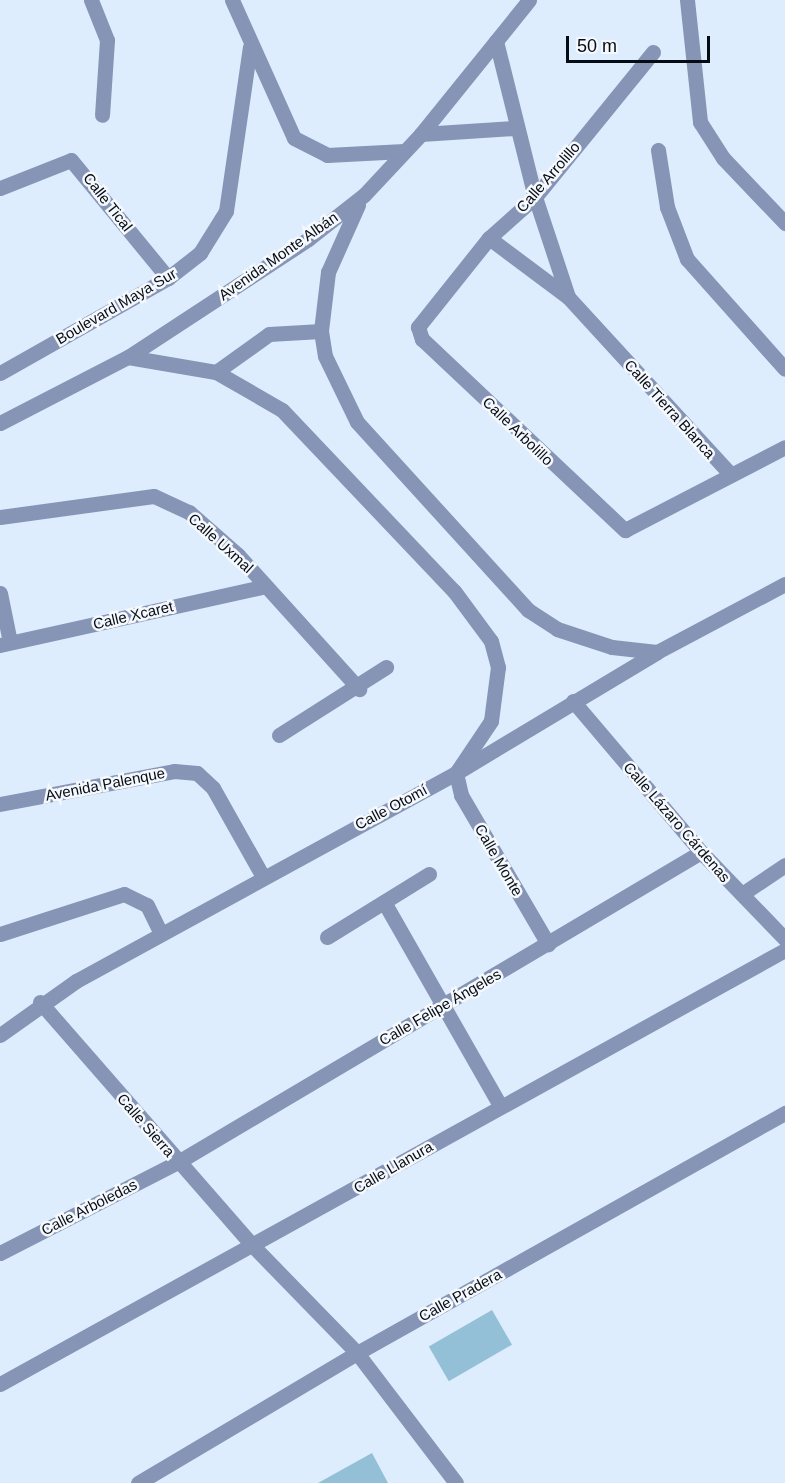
<!DOCTYPE html>
<html>
<head>
<meta charset="utf-8">
<style>
  body { margin:0 }
  #map { position:relative; width:785px; height:1483px; overflow:hidden; background:#ddedfd; font-family:Helvetica,sans-serif }
  div>[style] { position:absolute }
  .building>* { inset:0; background:#93c0d6; transform-origin:0 0 }
  .minor>* { height:15px; margin:-7.5px; padding:0 7.5px; transform-origin:7.5px; border-radius:7.5px; background:#8695b6 }
  span { translate:-50% -50%; white-space:nowrap; text-align:center; line-height:1.15; -webkit-text-stroke:5px #f5f9fd; paint-order:stroke }
  .street-label { font-size:15px; color:#060c13 }
  .scale { position:absolute; left:566px; top:36px; width:144px; height:27px; box-sizing:border-box; border:3px solid #060c13; border-top:0; padding-left:8px; font-size:18px; line-height:21px; white-space:nowrap; color:#060c13; -webkit-text-stroke:4px #f5f9fd; paint-order:stroke }
</style>
</head>
<body>
<div id="map">
  <div class="building">
    <div style="left:492px;top:1310px;width:40px;height:73px;rotate:60deg"></div>
    <div style="clip-path:polygon(372px 1453px,388px 1483px,318px 1483px)"></div>
  </div>
  <div class="minor">
    <div style="left:91px;top:0;width:43px;rotate:68.2deg"></div>
    <div style="left:107px;top:40px;width:75px;rotate:93.8deg"></div>
    <div style="left:232px;top:0;width:151px;rotate:65.8deg"></div>
    <div style="left:294px;top:138px;width:37px;rotate:27deg"></div>
    <div style="left:327px;top:155px;width:77px;rotate:-3deg"></div>
    <div style="left:687px;top:0;width:123px;rotate:83.9deg"></div>
    <div style="left:700px;top:122px;width:43px;rotate:57.4deg"></div>
    <div style="left:723px;top:158px;width:90px;rotate:46.4deg"></div>
    <div style="left:496px;top:41px;width:161px;rotate:76deg"></div>
    <div style="left:535px;top:197px;width:105px;rotate:71.7deg"></div>
    <div style="left:568px;top:297px;width:241px;rotate:47.5deg"></div>
    <div style="left:653px;top:52px;width:187px;rotate:129.1deg"></div>
    <div style="left:535px;top:197px;width:62px;rotate:138.3deg"></div>
    <div style="left:489px;top:238px;width:114px;rotate:128.6deg"></div>
    <div style="left:418px;top:327px;width:13px;rotate:72deg"></div>
    <div style="left:422px;top:339px;width:279px;rotate:43.3deg"></div>
    <div style="left:625px;top:530px;width:180px;rotate:-27.4deg"></div>
    <div style="left:421px;top:134px;width:94px;rotate:-3.7deg"></div>
    <div style="left:658px;top:150px;width:58px;rotate:81deg"></div>
    <div style="left:667px;top:207px;width:56px;rotate:69deg"></div>
    <div style="left:687px;top:259px;width:147px;rotate:48.3deg"></div>
    <div style="left:0;top:188px;width:76px;rotate:-21.5deg"></div>
    <div style="left:71px;top:160px;width:153px;rotate:50.6deg"></div>
    <div style="left:358px;top:205px;width:73px;rotate:114.1deg"></div>
    <div style="left:328px;top:272px;width:59px;rotate:96.8deg"></div>
    <div style="left:321px;top:331px;width:25px;rotate:81deg"></div>
    <div style="left:325px;top:356px;width:73px;rotate:64.1deg"></div>
    <div style="left:357px;top:422px;width:254px;rotate:47.7deg"></div>
    <div style="left:528px;top:610px;width:35px;rotate:33deg"></div>
    <div style="left:557px;top:629px;width:58px;rotate:18.1deg"></div>
    <div style="left:612px;top:647px;width:45px;rotate:6.3deg"></div>
    <div style="left:489px;top:238px;width:99px;rotate:36.8deg"></div>
    <div style="left:128px;top:357px;width:89px;rotate:9.7deg"></div>
    <div style="left:216px;top:372px;width:76px;rotate:29.9deg"></div>
    <div style="left:282px;top:410px;width:250px;rotate:46.5deg"></div>
    <div style="left:454px;top:591px;width:62px;rotate:53.5deg"></div>
    <div style="left:491px;top:641px;width:27px;rotate:75deg"></div>
    <div style="left:498px;top:667px;width:54px;rotate:97.4deg"></div>
    <div style="left:491px;top:721px;width:63px;rotate:123.9deg"></div>
    <div style="left:456px;top:773px;width:23px;rotate:77deg"></div>
    <div style="left:461px;top:795px;width:173px;rotate:59.7deg"></div>
    <div style="left:216px;top:372px;width:65px;rotate:-35.6deg"></div>
    <div style="left:269px;top:334px;width:52px;rotate:-3.3deg"></div>
    <div style="left:0;top:373px;width:193px;rotate:-29.5deg"></div>
    <div style="left:168px;top:278px;width:41px;rotate:-38deg"></div>
    <div style="left:200px;top:253px;width:49px;rotate:-58.2deg"></div>
    <div style="left:226px;top:211px;width:166px;rotate:-81.7deg"></div>
    <div style="left:0;top:423px;width:144px;rotate:-27.3deg"></div>
    <div style="left:128px;top:357px;width:215px;rotate:-33.2deg"></div>
    <div style="left:308px;top:239px;width:71px;rotate:-38.2deg"></div>
    <div style="left:364px;top:195px;width:83px;rotate:-46.9deg"></div>
    <div style="left:421px;top:134px;width:172px;rotate:-51.1deg"></div>
    <div style="left:0;top:517px;width:155px;rotate:-7.8deg"></div>
    <div style="left:154px;top:496px;width:38px;rotate:25deg"></div>
    <div style="left:189px;top:512px;width:65px;rotate:41.3deg"></div>
    <div style="left:238px;top:555px;width:181px;rotate:47.9deg"></div>
    <div style="left:0;top:593px;width:50px;rotate:78.5deg"></div>
    <div style="left:0;top:645px;width:272px;rotate:-12.5deg"></div>
    <div style="left:573px;top:701px;width:198px;rotate:49.7deg"></div>
    <div style="left:701px;top:852px;width:121px;rotate:46deg"></div>
    <div style="left:279px;top:735px;width:127px;rotate:-32.4deg"></div>
    <div style="left:0;top:804px;width:177px;rotate:-10.7deg"></div>
    <div style="left:174px;top:771px;width:23px;rotate:5deg"></div>
    <div style="left:197px;top:773px;width:22px;rotate:43deg"></div>
    <div style="left:213px;top:788px;width:100px;rotate:60.6deg"></div>
    <div style="left:742px;top:894px;width:52px;rotate:-34deg"></div>
    <div style="left:384px;top:902px;width:234px;rotate:60.3deg"></div>
    <div style="left:0;top:934px;width:130px;rotate:-17.9deg"></div>
    <div style="left:124px;top:894px;width:25px;rotate:26deg"></div>
    <div style="left:147px;top:905px;width:32px;rotate:64deg"></div>
    <div style="left:327px;top:937px;width:120px;rotate:-31.7deg"></div>
    <div style="left:40px;top:1002px;width:325px;rotate:48.9deg"></div>
    <div style="left:254px;top:1247px;width:148px;rotate:45.8deg"></div>
    <div style="left:357px;top:1353px;width:163px;rotate:52.7deg"></div>
    <div style="left:0;top:1035px;width:93px;rotate:-35.4deg"></div>
    <div style="left:76px;top:981px;width:433px;rotate:-28.7deg"></div>
    <div style="left:456px;top:773px;width:235px;rotate:-31deg"></div>
    <div style="left:657px;top:652px;width:145px;rotate:-28deg"></div>
    <div style="left:0;top:1253px;width:200px;rotate:-27.1deg"></div>
    <div style="left:178px;top:1162px;width:608px;rotate:-30.66deg"></div>
    <div style="left:0;top:1384px;width:897px;rotate:-28.94deg"></div>
    <div style="left:138px;top:1483px;width:255px;rotate:-30.7deg"></div>
    <div style="left:357px;top:1353px;width:491px;rotate:-29.3deg"></div>
  </div>
  <div class="street-label">
    <span style="left:548px;top:177px;rotate:-49deg">Calle Arrolillo</span>
    <span style="left:108px;top:202px;rotate:52deg">Calle Tical</span>
    <span style="left:278px;top:256px;rotate:-35deg">Avenida Monte Albán</span>
    <span style="left:116px;top:306px;rotate:-30deg">Boulevard Maya Sur</span>
    <span style="left:670px;top:409px;rotate:48deg">Calle Tierra Blanca</span>
    <span style="left:518px;top:431px;rotate:44deg">Calle Arbolillo</span>
    <span style="left:221px;top:543px;rotate:42deg">Calle Uxmal</span>
    <span style="left:133px;top:615px;rotate:-13deg">Calle Xcaret</span>
    <span style="left:105px;top:784px;rotate:-11deg">Avenida Palenque</span>
    <span style="left:391px;top:807px;rotate:-28deg">Calle Otomí</span>
    <span style="left:677px;top:822px;rotate:49deg">Calle Lázaro Cárdenas</span>
    <span style="left:499px;top:860px;rotate:60deg">Calle Monte</span>
    <span style="left:440px;top:1007px;rotate:-30deg">Calle Felipe Ángeles</span>
    <span style="left:146px;top:1125px;rotate:49deg">Calle Sierra</span>
    <span style="left:393px;top:1167px;rotate:-30deg">Calle Llanura</span>
    <span style="left:89px;top:1207px;rotate:-27deg">Calle Arboledas</span>
    <span style="left:460px;top:1295px;rotate:-29deg">Calle Pradera</span>
  </div>
  <div class="scale">50 m</div>
</div>
</body>
</html>
